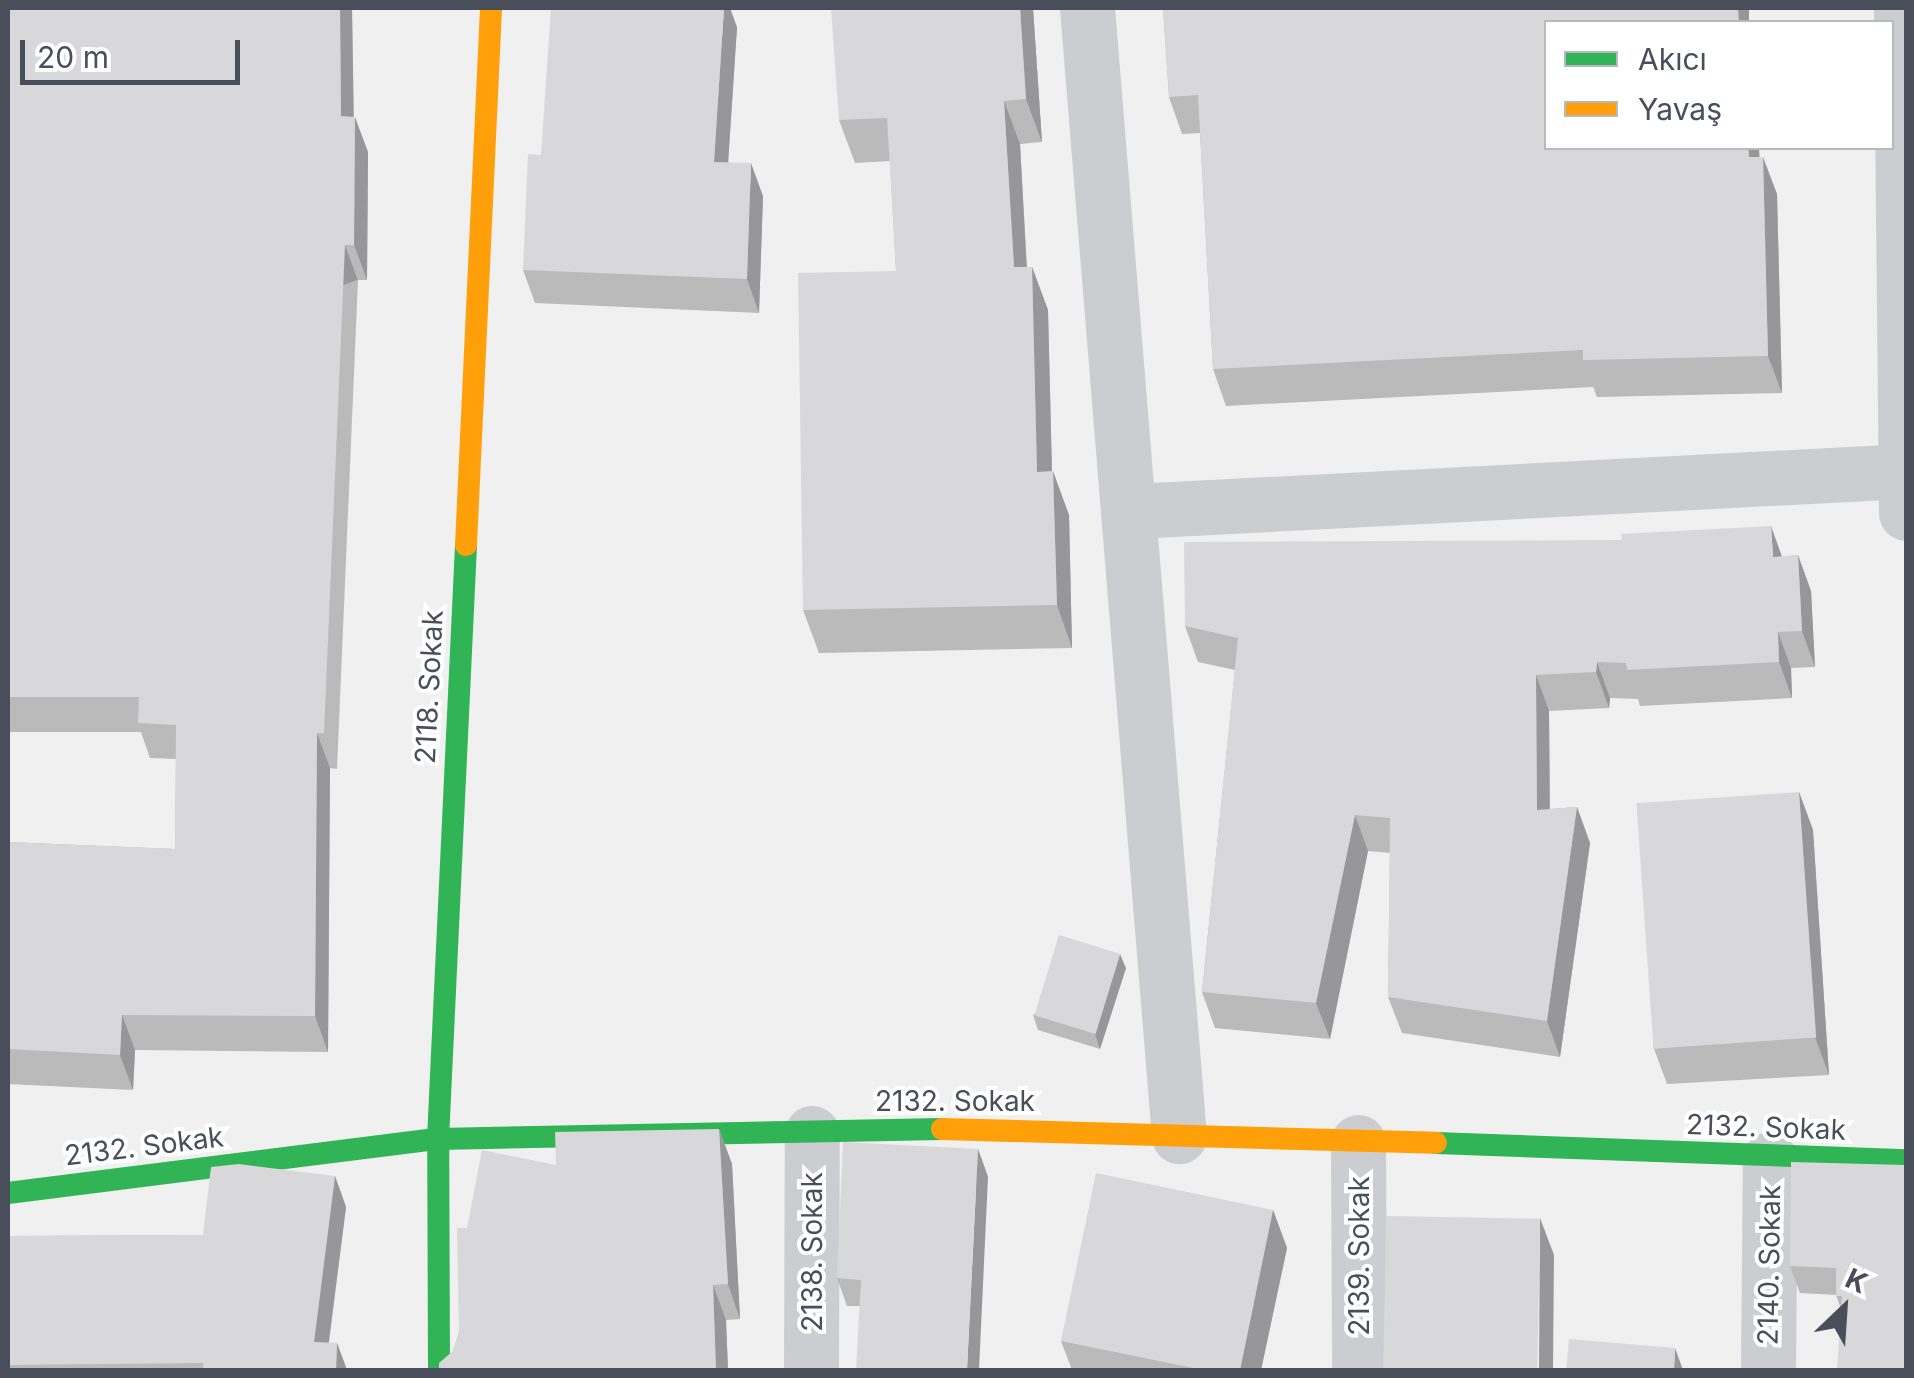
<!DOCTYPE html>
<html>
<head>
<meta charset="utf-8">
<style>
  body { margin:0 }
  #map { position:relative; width:1914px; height:1378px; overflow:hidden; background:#f0f0f0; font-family:Inter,sans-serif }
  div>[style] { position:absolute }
  .street>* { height:55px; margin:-27.5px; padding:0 27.5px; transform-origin:27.5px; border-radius:27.5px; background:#cccdd0 }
  .fast>* { height:22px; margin:-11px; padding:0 11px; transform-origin:11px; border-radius:11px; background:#30b455 }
  .slow>* { height:22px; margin:-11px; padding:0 11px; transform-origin:11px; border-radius:11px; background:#ff9f0a }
  .wall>* { inset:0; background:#bababb }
  .shaded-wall>* { inset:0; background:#979799; transform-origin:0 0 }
  .building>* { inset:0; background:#d8d8da; transform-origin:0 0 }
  span { translate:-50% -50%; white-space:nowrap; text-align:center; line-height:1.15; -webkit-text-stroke:8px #fff; paint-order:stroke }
  .street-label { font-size:28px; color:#494f5a }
  .frame { position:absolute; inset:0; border:10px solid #494f5a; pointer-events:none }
  .legend { position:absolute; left:1544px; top:20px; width:350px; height:130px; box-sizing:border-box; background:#fff; border:2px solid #b6b9bd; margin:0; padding:12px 18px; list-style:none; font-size:30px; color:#494f5a }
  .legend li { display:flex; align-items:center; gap:20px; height:50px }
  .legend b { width:50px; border:2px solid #b6b9bd }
  .north { position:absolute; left:1794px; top:1258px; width:100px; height:100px; -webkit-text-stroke:8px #fff; paint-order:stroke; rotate:25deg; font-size:28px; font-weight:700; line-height:40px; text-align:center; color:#494f5a }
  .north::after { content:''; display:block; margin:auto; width:35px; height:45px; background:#494f5a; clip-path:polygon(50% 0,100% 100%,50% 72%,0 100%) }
  .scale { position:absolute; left:20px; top:40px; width:220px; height:45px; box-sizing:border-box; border:5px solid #494f5a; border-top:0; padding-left:12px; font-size:30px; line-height:35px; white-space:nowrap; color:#494f5a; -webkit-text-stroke:8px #fff; paint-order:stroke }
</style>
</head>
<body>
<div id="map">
  <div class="street">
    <div style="left:1087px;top:8px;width:1132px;rotate:85.34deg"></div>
    <div style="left:1901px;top:8px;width:505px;rotate:89.43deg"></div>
    <div style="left:1133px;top:511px;width:774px;rotate:-2.96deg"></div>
    <div style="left:1358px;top:1142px;width:228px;rotate:89.7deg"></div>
    <div style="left:811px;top:1370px;width:237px;rotate:-89.8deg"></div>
    <div style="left:1768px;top:1370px;width:211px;rotate:-89.5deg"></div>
  </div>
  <div class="fast">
    <div style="left:1436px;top:1143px;width:470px;rotate:2.1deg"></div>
    <div style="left:8px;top:1193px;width:433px;rotate:-7.2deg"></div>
    <div style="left:438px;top:1139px;width:504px;rotate:-1.14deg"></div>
    <div style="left:439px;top:1370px;width:231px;rotate:-90.2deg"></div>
    <div style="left:438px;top:1139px;width:595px;rotate:-87.3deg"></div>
  </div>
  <div class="slow">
    <div style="left:466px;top:545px;width:538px;rotate:-87.33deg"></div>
    <div style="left:942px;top:1129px;width:494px;rotate:1.6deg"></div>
  </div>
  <div class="wall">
    <div style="clip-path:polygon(8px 8px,352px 8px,354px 117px,368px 152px,367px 280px,358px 280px,337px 769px,330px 768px,328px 1052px,135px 1050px,133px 1090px,8px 1084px,8px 842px,175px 849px,176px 759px,150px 758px,141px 732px,8px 732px)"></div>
    <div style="clip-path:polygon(1033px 8px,1042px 142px,1020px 144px,1027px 267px,1032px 267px,1048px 310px,1052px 471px,1069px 515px,1072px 648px,819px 653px,803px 610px,896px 271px,890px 161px,855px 163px,839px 120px)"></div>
    <div style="clip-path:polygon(1163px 8px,1760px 157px,1777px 194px,1782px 393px,1597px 397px,1593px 387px,1226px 406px,1213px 369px,1200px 133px,1182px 134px,1169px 97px)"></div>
    <div style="clip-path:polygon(737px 27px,728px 162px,763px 196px,759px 313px,535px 303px,523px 270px,541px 155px)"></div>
    <div style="clip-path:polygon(1798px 555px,1811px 591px,1815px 667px,1791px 668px,1792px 698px,1640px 706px,1638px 699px,1610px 698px,1609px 708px,1549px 711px,1550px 809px,1577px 807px,1590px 843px,1560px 1057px,1402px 1033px,1388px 997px,1390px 853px,1368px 851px,1330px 1039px,1215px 1028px,1202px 992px,1235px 670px,1198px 662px,1185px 626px)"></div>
    <div style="clip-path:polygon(1799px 792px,1813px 830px,1829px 1075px,1667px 1084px,1653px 1046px)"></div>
    <div style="clip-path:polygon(1126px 968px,1100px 1049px,1038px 1030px,1033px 1015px)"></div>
    <div style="clip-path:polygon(719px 1129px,732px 1164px,740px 1319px,726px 1320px,728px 1370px,439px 1370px,453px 1351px,459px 1332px,556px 1165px)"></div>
    <div style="clip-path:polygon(978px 1149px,988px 1177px,860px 1306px,847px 1306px,837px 1278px)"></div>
    <div style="clip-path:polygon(1906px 1165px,1841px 1309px,1836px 1295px,1800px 1293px,1790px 1266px)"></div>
    <div style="clip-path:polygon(335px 1176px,346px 1207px,329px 1343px,337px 1343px,347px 1370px,8px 1370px,8px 1236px,203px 1235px)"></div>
    <div style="clip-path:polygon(1273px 1210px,1287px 1248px,1261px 1370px,1072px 1370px,1061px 1341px)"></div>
  </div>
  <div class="shaded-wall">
    <div style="clip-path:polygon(340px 8px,352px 8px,354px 152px,341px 116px)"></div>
    <div style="clip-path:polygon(724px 8px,730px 8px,737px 27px,726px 195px,714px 162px)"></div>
    <div style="clip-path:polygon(1020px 8px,1033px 8px,1042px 142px,1026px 99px)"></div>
    <div style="left:1738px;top:8px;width:11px;height:14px"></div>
    <div style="clip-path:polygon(1004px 101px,1020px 144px,1029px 311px,1014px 267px)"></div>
    <div style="clip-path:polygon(355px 117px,368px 152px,367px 280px,354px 245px)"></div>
    <div style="clip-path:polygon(1748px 148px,1759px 148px,1762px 194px,1749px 157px)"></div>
    <div style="clip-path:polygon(1763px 157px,1777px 194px,1782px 393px,1768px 356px)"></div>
    <div style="clip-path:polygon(751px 163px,763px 196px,759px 313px,747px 279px)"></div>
    <div style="left:345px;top:245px;width:37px;height:488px;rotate:70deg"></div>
    <div style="clip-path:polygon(1032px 267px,1048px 310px,1053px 515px,1037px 472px)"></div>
    <div style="clip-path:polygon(1053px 471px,1069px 515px,1072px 648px,1057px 605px)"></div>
    <div style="clip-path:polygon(1771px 526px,1784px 562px,1773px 557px)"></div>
    <div style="clip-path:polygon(1798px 555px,1811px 591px,1815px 667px,1802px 631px)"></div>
    <div style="clip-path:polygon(1778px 632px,1791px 668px,1792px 698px,1779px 662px)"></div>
    <div style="clip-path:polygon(1597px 662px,1610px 698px,1609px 708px,1596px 672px)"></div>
    <div style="clip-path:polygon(1536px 675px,1549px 711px,1550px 846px,1537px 810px)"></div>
    <div style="clip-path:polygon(317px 733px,330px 768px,328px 1052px,315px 1016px)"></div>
    <div style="clip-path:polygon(1799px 792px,1813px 830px,1829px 1075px,1815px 1037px)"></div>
    <div style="clip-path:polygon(1577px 807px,1590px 843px,1560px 1057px,1547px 1021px)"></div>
    <div style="clip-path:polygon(1355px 815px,1368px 851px,1330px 1039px,1316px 1003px)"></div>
    <div style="clip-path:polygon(1120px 954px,1126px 968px,1100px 1049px,1095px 1034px)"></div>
    <div style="clip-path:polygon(122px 1015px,135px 1050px,133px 1090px,120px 1055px)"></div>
    <div style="clip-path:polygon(719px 1129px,732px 1164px,740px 1319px,728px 1284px)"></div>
    <div style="clip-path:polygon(978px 1149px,988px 1177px,979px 1370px,967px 1370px)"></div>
    <div style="clip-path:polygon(335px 1176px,346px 1207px,325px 1370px,314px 1342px)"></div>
    <div style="clip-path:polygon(1273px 1210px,1287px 1248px,1261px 1370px,1240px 1370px)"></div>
    <div style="clip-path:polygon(1540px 1218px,1554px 1255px,1553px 1370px,1539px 1370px)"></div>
    <div style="clip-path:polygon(713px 1285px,726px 1320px,728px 1370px,716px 1370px)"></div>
    <div style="clip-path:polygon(337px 1343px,347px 1370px,336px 1370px)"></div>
    <div style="clip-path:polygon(1675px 1348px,1683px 1370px,1674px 1370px)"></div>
  </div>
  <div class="building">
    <div style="clip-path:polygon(8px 8px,340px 8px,341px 116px,355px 117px,354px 245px,345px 245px,324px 733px,317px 733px,315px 1016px,122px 1015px,120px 1055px,8px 1049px,8px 842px,175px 849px,176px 725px,138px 723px,139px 697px,8px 697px)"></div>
    <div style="clip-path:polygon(551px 8px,724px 8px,714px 162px,751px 163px,747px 279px,523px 270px,528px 154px,541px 155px)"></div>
    <div style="clip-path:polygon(831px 8px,1020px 8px,1026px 99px,1004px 101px,1014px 267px,1032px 267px,1037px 472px,1053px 471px,1057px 605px,803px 610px,798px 273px,896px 271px,887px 118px,839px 120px)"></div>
    <div style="clip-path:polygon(1163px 8px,1738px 8px,1739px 22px,1546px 22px,1546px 148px,1748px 148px,1749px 157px,1763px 157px,1768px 356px,1583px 360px,1583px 350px,1213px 369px,1198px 95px,1169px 97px)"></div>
    <div style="clip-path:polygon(1771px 526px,1773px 557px,1798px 555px,1802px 631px,1778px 632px,1779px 662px,1627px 670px,1626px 663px,1597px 662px,1596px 672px,1536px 675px,1537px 810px,1577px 807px,1547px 1021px,1388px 997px,1390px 818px,1355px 815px,1316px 1003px,1202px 992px,1238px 638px,1185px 626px,1184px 542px,1622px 540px,1621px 534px)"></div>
    <div style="left:1799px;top:792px;width:246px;height:163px;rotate:86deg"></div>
    <div style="left:1059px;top:935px;width:64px;height:84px;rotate:17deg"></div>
    <div style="clip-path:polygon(719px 1129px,728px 1284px,713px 1285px,716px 1370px,439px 1370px,439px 1363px,453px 1351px,459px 1332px,457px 1228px,467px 1228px,482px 1150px,556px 1165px,555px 1132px)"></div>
    <div style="clip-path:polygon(843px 1142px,978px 1149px,967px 1370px,856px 1370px,861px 1280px,837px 1278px)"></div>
    <div style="clip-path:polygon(1791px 1162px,1906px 1165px,1906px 1370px,1837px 1370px,1842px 1296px,1836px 1296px,1836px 1268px,1790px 1266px)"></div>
    <div style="clip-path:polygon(239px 1164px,335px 1176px,314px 1342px,337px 1343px,336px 1370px,203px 1370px,203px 1363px,8px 1365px,8px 1236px,203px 1235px,211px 1167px)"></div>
    <div style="clip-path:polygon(1096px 1173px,1273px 1210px,1240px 1370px,1203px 1370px,1061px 1341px)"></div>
    <div style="left:1386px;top:1216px;width:154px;height:154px;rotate:1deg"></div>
    <div style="clip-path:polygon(1569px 1339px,1675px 1348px,1674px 1370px,1566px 1370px)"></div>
  </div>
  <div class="street-label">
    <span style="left:429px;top:687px;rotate:-87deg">2118. Sokak</span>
    <span style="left:955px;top:1101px">2132. Sokak</span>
    <span style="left:1766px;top:1127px;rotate:2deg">2132. Sokak</span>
    <span style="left:144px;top:1146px;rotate:-7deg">2132. Sokak</span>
    <span style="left:812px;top:1252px;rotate:-90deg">2138. Sokak</span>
    <span style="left:1359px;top:1256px;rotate:-90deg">2139. Sokak</span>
    <span style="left:1769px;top:1265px;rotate:-89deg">2140. Sokak</span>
  </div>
  <div class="frame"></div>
  <ul class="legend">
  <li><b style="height:12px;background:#30b455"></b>Akıcı</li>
  <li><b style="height:12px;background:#ff9f0a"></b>Yavaş</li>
  </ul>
  <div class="north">K</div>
  <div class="scale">20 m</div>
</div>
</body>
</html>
